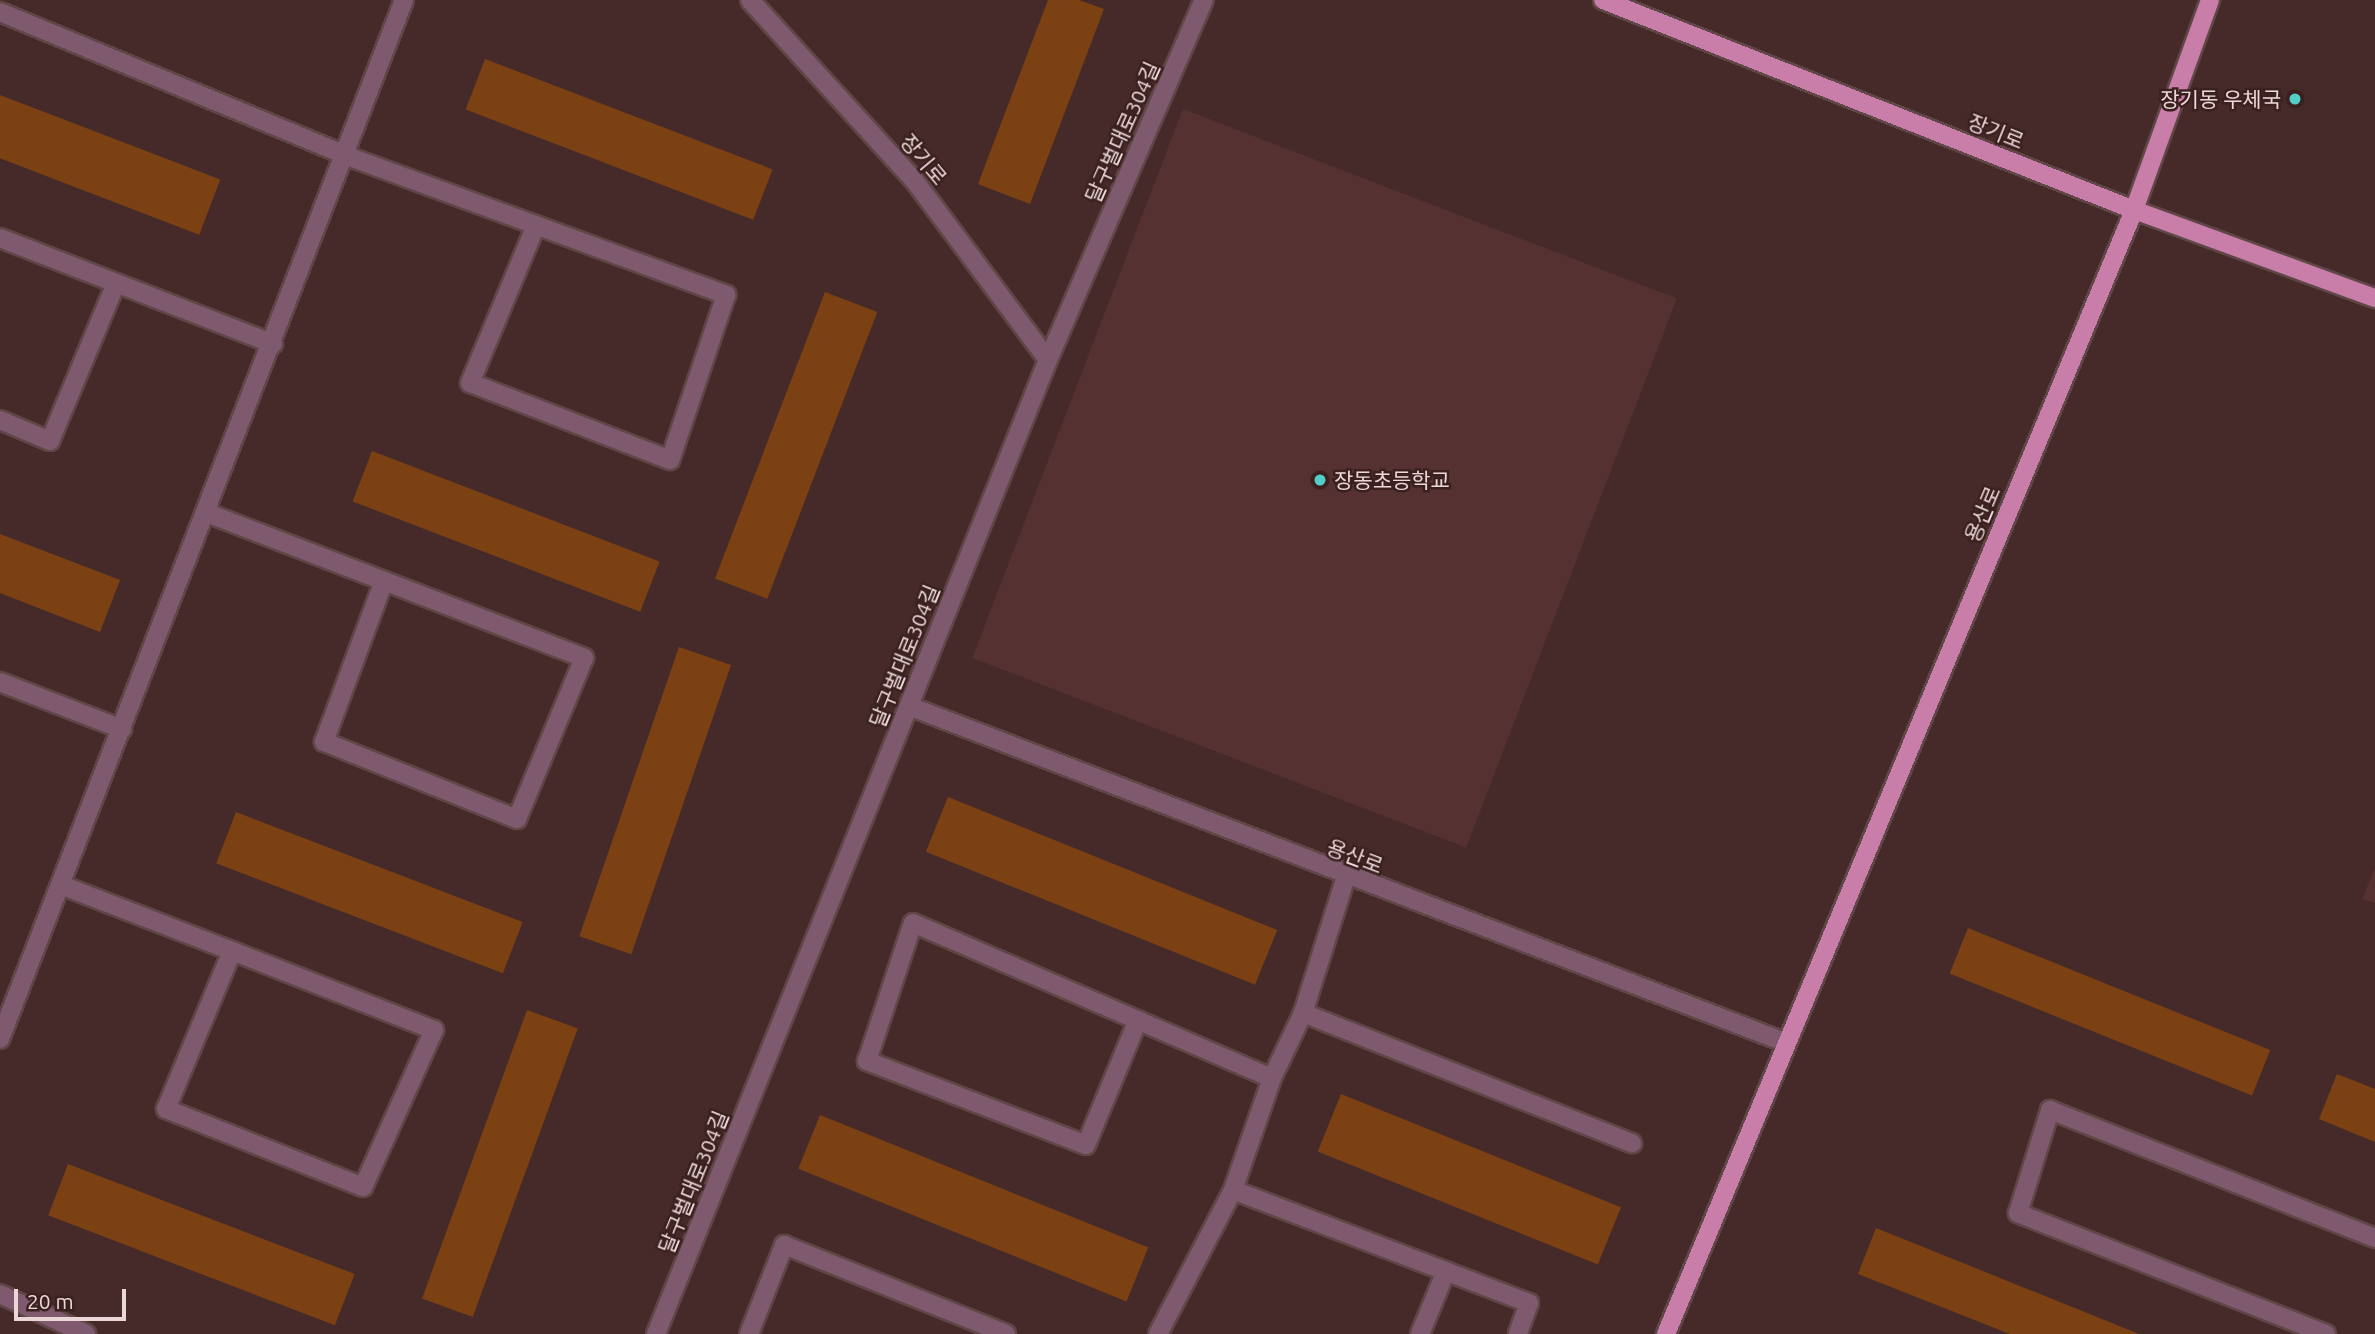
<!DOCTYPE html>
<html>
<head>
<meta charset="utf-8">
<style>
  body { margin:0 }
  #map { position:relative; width:2375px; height:1334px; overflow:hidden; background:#462a2a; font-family:Ubuntu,"Noto Sans KR",sans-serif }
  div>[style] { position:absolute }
  .built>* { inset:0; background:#553132; transform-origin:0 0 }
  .building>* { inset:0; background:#7c4113; transform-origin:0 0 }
  .roads { filter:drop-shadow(2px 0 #604646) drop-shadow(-2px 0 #604646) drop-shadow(0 2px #604646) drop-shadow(0 -2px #604646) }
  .minor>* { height:18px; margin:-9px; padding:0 9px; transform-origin:9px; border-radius:9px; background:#7f5a6e }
  .major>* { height:18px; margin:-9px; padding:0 9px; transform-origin:9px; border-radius:9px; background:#c87ea8 }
  .dots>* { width:19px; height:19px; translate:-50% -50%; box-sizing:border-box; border:4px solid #3b2020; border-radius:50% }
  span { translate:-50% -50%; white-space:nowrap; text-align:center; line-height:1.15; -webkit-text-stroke:5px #3b2020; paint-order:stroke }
  .poi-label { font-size:21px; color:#ebd7d7 }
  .right { translate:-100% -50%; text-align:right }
  .left { translate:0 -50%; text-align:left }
  .street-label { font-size:21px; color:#ebd7d7 }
  .scale { position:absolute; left:14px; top:1289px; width:112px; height:32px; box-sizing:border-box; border:4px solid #ebd7d7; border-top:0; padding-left:9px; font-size:21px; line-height:24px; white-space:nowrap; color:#ebd7d7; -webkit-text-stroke:5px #3b2020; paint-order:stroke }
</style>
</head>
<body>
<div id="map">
  <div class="built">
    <div style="left:1183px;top:109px;width:529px;height:588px;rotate:21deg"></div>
    <div style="clip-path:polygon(2375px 868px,2375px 903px,2362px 899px)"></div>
  </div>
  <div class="building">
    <div style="clip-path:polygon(1048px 0,1079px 0,1104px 9px,1030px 204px,978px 184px)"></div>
    <div style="left:485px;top:59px;width:308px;height:54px;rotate:21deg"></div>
    <div style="left:0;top:95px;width:236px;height:59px;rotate:21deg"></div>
    <div style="left:825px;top:292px;width:56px;height:307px;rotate:21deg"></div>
    <div style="left:372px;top:451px;width:308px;height:54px;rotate:21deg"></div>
    <div style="clip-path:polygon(0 534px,120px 580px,100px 632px,0 593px)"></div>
    <div style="left:679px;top:647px;width:55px;height:306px;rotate:19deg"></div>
    <div style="left:948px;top:797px;width:355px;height:59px;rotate:22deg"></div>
    <div style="left:236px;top:812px;width:307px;height:55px;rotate:21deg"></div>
    <div style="left:1968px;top:928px;width:326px;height:49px;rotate:22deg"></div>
    <div style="left:527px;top:1010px;width:54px;height:307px;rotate:20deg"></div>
    <div style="clip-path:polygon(2337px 1074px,2375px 1089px,2375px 1142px,2319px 1119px)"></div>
    <div style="left:1341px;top:1094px;width:302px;height:62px;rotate:22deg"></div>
    <div style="left:820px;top:1115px;width:354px;height:58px;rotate:22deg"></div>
    <div style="left:68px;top:1164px;width:307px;height:55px;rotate:21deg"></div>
    <div style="clip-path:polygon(1876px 1228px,2139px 1334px,2010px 1334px,1858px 1274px)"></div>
  </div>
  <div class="roads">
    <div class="minor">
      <div style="left:750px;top:0;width:244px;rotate:47.7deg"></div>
      <div style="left:914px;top:180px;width:224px;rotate:53.3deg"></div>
      <div style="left:0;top:12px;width:376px;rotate:22.5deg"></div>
      <div style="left:347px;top:156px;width:404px;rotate:20.1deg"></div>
      <div style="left:726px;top:295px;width:174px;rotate:108.7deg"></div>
      <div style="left:670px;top:460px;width:214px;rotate:-158.9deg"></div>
      <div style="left:470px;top:383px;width:171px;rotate:-67.3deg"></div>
      <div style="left:0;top:238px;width:293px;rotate:21.2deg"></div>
      <div style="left:0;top:420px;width:54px;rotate:22.8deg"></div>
      <div style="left:50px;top:441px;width:171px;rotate:-67.3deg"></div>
      <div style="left:207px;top:513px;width:404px;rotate:21deg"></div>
      <div style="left:584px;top:658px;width:174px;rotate:112.6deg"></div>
      <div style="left:517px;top:819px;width:208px;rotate:-158.2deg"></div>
      <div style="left:324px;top:742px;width:172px;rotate:-69.6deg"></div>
      <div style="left:0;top:682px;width:131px;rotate:21.1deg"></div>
      <div style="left:909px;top:706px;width:940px;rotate:21deg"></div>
      <div style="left:61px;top:885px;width:183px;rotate:21.1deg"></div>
      <div style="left:232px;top:951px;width:217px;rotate:21.4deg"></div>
      <div style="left:434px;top:1030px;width:172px;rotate:114.3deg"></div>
      <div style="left:363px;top:1187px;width:212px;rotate:-158.4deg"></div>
      <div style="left:166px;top:1109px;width:171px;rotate:-67.3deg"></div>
      <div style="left:1303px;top:1013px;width:354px;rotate:21.6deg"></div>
      <div style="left:1138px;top:1020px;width:135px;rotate:112.6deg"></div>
      <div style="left:1086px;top:1145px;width:235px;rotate:-159deg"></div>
      <div style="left:867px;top:1061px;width:145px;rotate:-71.6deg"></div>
      <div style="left:913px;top:923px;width:391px;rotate:23.4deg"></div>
      <div style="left:0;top:1039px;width:1115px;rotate:-68.75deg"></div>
      <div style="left:1233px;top:1190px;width:317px;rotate:20.9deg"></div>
      <div style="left:1529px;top:1303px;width:33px;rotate:110deg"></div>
      <div style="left:0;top:1294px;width:95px;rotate:24.9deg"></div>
      <div style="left:656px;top:1334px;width:1050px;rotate:-68.08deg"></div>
      <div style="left:1048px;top:360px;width:392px;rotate:-66.6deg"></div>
      <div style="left:749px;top:1334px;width:96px;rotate:-68.5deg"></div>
      <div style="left:784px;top:1245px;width:239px;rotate:21.8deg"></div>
      <div style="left:1158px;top:1334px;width:162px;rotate:-62.5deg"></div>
      <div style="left:1233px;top:1190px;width:119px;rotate:-70.8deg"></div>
      <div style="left:1272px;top:1078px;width:72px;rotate:-64.5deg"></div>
      <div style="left:1303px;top:1013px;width:143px;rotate:-72.5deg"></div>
      <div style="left:1420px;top:1334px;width:68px;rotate:-67.6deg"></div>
      <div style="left:2326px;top:1334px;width:331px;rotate:-158.6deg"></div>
      <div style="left:2018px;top:1213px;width:108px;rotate:-72.7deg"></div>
      <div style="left:2050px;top:1110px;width:349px;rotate:21.5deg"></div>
    </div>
    <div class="major">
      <div style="left:1603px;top:0;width:571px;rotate:21.58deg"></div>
      <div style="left:2134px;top:210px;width:257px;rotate:20.1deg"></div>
      <div style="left:1666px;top:1334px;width:1218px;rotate:-67.39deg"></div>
      <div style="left:2134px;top:210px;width:223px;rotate:-70.1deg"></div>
    </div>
  </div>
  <div class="dots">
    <div style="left:2295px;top:99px;background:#54cdc7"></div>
    <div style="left:1320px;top:480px;background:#54cdc7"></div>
  </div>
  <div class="poi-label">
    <span class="right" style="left:2281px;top:99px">장기동 우체국</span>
    <span class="left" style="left:1334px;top:480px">장동초등학교</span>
  </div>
  <div class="street-label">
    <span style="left:1996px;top:131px;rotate:22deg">장기로</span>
    <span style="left:1122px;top:132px;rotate:-66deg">달구벌대로304길</span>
    <span style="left:924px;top:159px;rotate:50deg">장기로</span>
    <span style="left:1982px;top:514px;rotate:-67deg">용산로</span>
    <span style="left:904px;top:656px;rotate:-68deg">달구벌대로304길</span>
    <span style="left:1355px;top:856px;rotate:21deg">용산로</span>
    <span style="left:693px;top:1182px;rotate:-68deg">달구벌대로304길</span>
  </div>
  <div class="scale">20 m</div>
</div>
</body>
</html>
